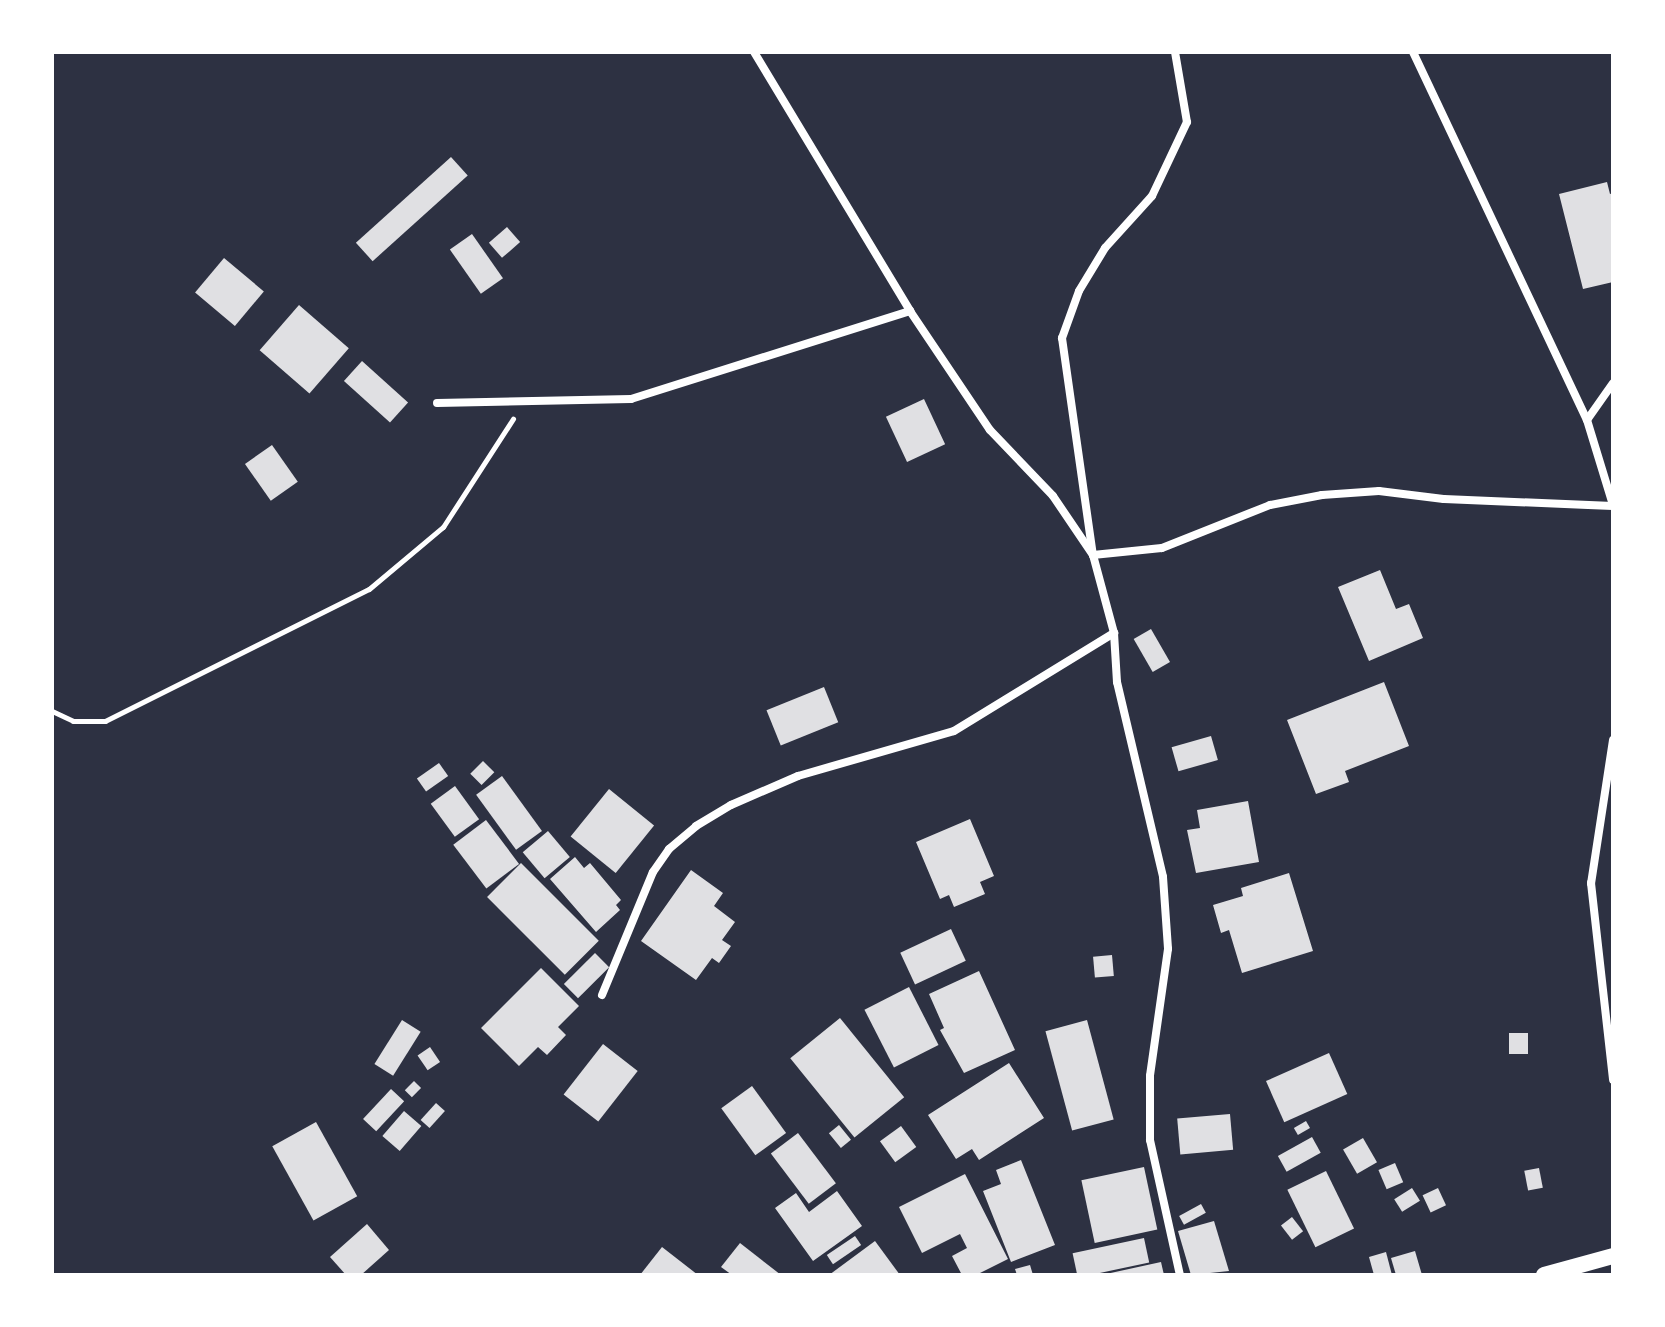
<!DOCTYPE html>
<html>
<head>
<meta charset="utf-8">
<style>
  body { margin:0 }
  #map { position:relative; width:1665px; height:1327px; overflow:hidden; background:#2d3142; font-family:"Asap Condensed",sans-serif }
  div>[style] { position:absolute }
  .building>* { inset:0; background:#e0e0e3; transform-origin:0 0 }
  .path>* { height:5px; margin:-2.5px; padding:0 2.5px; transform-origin:2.5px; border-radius:2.5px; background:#fff }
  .minor>* { height:8px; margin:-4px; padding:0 4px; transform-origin:4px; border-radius:4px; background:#fff }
  .secondary>* { height:16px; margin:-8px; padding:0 8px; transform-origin:8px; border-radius:8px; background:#fff }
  span { translate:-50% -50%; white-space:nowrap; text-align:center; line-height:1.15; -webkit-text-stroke:6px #fff; paint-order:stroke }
  .frame { position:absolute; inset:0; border:54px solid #fff; pointer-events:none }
</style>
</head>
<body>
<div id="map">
  <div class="building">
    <div style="left:451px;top:157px;width:25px;height:128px;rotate:48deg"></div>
    <div style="clip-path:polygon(1607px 182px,1610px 194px,1613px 193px,1613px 282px,1583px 289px,1559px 194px)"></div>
    <div style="left:507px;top:227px;width:20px;height:24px;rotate:49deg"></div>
    <div style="left:472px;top:234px;width:54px;height:27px;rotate:55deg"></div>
    <div style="left:224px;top:258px;width:52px;height:45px;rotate:40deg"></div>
    <div style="left:299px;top:305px;width:66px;height:60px;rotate:41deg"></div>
    <div style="left:362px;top:361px;width:62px;height:27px;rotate:42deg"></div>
    <div style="left:924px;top:399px;width:50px;height:42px;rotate:65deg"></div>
    <div style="left:272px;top:445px;width:45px;height:33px;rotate:55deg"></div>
    <div style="clip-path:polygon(1380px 570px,1396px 609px,1409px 604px,1423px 638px,1369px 661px,1338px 587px)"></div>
    <div style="left:1151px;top:629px;width:38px;height:20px;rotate:60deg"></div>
    <div style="clip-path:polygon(1384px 682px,1409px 746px,1345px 771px,1349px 782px,1316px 794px,1287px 720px)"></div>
    <div style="left:824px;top:687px;width:38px;height:62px;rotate:68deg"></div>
    <div style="left:1211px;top:736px;width:25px;height:41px;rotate:74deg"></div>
    <div style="left:483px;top:761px;width:16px;height:18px;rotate:45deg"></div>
    <div style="left:439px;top:763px;width:16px;height:27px;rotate:55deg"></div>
    <div style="left:502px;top:776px;width:68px;height:32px;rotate:54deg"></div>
    <div style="left:455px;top:786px;width:41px;height:30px;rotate:54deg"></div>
    <div style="left:609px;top:789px;width:58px;height:61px;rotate:39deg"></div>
    <div style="clip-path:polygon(1248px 801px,1259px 862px,1196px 873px,1187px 830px,1200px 828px,1197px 810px)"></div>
    <div style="clip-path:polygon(970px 819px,994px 876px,980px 882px,985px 894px,954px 907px,949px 895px,940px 899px,916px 842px)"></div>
    <div style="left:486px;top:820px;width:55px;height:41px;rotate:53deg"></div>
    <div style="left:548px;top:831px;width:34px;height:33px;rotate:50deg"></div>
    <div style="clip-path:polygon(575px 857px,584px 868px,590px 863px,621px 900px,616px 905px,620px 910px,596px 932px,550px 879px)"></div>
    <div style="left:521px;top:863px;width:110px;height:48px;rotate:45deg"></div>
    <div style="clip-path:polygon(691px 870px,723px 893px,714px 906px,735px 922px,722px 940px,731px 946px,719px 963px,712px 958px,696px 980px,641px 941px)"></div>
    <div style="clip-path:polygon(1289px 873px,1313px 951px,1242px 973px,1229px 930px,1221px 933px,1213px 905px,1243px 896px,1241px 888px)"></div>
    <div style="left:951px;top:929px;width:35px;height:56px;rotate:65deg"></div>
    <div style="left:595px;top:953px;width:20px;height:44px;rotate:45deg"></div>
    <div style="left:1112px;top:955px;width:21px;height:19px;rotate:85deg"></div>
    <div style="clip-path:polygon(541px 968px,579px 1006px,558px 1027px,566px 1035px,547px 1055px,538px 1047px,519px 1066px,481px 1028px)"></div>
    <div style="clip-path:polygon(979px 971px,1015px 1050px,964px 1073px,940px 1030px,944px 1028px,929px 994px)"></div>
    <div style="left:909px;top:987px;width:65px;height:50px;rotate:63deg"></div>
    <div style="left:840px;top:1018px;width:102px;height:64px;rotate:51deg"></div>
    <div style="left:402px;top:1020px;width:22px;height:52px;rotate:32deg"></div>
    <div style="left:1087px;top:1020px;width:103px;height:43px;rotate:75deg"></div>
    <div style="left:1509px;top:1033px;width:19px;height:21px"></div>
    <div style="left:603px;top:1044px;width:44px;height:64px;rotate:38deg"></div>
    <div style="left:430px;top:1047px;width:18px;height:15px;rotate:56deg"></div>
    <div style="left:1329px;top:1053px;width:45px;height:69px;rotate:66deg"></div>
    <div style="clip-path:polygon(1009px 1063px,1044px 1118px,979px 1160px,972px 1149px,956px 1159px,928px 1115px)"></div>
    <div style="left:414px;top:1081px;width:10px;height:13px;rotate:45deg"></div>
    <div style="left:752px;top:1086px;width:58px;height:38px;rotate:54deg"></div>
    <div style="left:391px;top:1089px;width:18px;height:41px;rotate:43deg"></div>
    <div style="left:436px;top:1103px;width:12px;height:23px;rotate:42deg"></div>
    <div style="left:404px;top:1111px;width:23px;height:33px;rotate:41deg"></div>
    <div style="left:1230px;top:1114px;width:36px;height:53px;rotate:85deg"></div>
    <div style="left:1306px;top:1121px;width:8px;height:14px;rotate:60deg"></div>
    <div style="left:316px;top:1122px;width:85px;height:50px;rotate:61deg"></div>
    <div style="left:839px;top:1125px;width:19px;height:13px;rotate:51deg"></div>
    <div style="left:901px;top:1126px;width:26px;height:26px;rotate:54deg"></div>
    <div style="left:798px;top:1133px;width:63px;height:34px;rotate:53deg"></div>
    <div style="left:1312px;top:1137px;width:18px;height:39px;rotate:61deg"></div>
    <div style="left:1363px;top:1138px;width:28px;height:23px;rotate:60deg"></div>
    <div style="clip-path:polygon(1021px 1160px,1055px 1245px,1011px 1262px,983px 1191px,1001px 1184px,996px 1170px)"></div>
    <div style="left:1395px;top:1163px;width:21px;height:18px;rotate:67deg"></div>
    <div style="left:1144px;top:1167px;width:64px;height:64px;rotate:78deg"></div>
    <div style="left:1539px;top:1168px;width:20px;height:15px;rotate:79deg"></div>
    <div style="left:1326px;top:1171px;width:64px;height:43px;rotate:64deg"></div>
    <div style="clip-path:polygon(965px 1174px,1008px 1259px,976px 1275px,962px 1275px,952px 1256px,967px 1248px,960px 1234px,922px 1253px,899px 1207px)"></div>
    <div style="left:1412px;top:1188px;width:15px;height:21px;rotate:58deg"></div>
    <div style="left:1438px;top:1188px;width:19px;height:17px;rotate:65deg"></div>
    <div style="clip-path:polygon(837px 1191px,862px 1226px,813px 1261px,775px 1208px,796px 1193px,809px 1212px)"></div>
    <div style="left:1201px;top:1204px;width:10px;height:25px;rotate:61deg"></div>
    <div style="left:1292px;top:1217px;width:18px;height:14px;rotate:52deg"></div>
    <div style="clip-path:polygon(1214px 1221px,1229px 1271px,1191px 1275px,1178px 1231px)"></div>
    <div style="clip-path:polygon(367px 1224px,389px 1250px,361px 1275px,346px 1275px,330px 1257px)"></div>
    <div style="left:855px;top:1236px;width:11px;height:34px;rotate:56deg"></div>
    <div style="left:1144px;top:1238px;width:25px;height:73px;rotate:78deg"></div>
    <div style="clip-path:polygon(875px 1241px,900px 1275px,829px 1275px)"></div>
    <div style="clip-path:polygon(740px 1243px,781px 1275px,732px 1275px,721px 1267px)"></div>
    <div style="clip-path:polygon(662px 1247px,698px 1275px,640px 1275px)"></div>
    <div style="clip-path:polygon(1415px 1251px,1422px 1275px,1396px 1275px,1391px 1258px)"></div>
    <div style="clip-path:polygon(1386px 1252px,1392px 1275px,1374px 1275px,1369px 1257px)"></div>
    <div style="clip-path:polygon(1161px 1262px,1164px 1275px,1106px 1275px,1106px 1274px)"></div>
    <div style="clip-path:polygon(1030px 1265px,1033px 1275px,1017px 1275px,1015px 1269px)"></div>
  </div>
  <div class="path">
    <div style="left:52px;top:711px;width:23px;rotate:25deg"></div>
    <div style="left:73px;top:721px;width:32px"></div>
    <div style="left:105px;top:721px;width:295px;rotate:-26.6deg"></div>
    <div style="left:369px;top:589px;width:97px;rotate:-40deg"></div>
    <div style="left:443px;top:527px;width:129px;rotate:-57.1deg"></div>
  </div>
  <div class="minor">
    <div style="left:754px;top:52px;width:302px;rotate:58.9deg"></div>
    <div style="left:910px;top:311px;width:143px;rotate:56.1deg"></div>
    <div style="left:990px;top:430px;width:91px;rotate:46.3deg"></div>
    <div style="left:1053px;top:496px;width:71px;rotate:55.9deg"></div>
    <div style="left:1093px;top:555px;width:81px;rotate:74.9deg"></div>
    <div style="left:1114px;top:633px;width:49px;rotate:86.5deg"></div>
    <div style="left:1117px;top:682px;width:200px;rotate:76.7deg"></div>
    <div style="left:1163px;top:877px;width:72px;rotate:86deg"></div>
    <div style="left:1168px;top:949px;width:128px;rotate:98.1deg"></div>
    <div style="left:1150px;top:1076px;width:64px;rotate:90deg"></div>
    <div style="left:1150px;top:1140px;width:138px;rotate:77.5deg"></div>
    <div style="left:1175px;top:52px;width:71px;rotate:80.3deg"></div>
    <div style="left:1187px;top:122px;width:82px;rotate:115.3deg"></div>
    <div style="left:1152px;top:196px;width:70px;rotate:132.1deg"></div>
    <div style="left:1105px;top:248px;width:50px;rotate:121.2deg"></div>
    <div style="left:1079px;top:291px;width:50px;rotate:109.9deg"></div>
    <div style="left:1062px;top:338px;width:219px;rotate:81.9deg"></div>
    <div style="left:1093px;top:555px;width:69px;rotate:-5.8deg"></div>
    <div style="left:1162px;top:548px;width:116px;rotate:-21.7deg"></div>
    <div style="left:1270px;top:505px;width:53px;rotate:-10.9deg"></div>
    <div style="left:1322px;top:495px;width:57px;rotate:-4deg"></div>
    <div style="left:1379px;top:491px;width:65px;rotate:7deg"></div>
    <div style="left:1444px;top:499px;width:169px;rotate:2.4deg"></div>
    <div style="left:1413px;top:52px;width:407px;rotate:64.7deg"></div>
    <div style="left:1587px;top:420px;width:89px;rotate:73deg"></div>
    <div style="left:437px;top:403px;width:194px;rotate:-1.2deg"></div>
    <div style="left:631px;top:399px;width:293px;rotate:-17.5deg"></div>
    <div style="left:1587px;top:420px;width:45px;rotate:-54.9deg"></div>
    <div style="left:1613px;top:740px;width:145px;rotate:98.7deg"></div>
    <div style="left:1591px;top:883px;width:198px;rotate:83.6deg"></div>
    <div style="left:602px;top:995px;width:133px;rotate:-67.5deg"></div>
    <div style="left:653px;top:872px;width:28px;rotate:-55deg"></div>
    <div style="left:669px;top:849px;width:35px;rotate:-40deg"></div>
    <div style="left:696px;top:826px;width:41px;rotate:-31deg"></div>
    <div style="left:731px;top:805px;width:73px;rotate:-23.4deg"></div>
    <div style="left:798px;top:776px;width:162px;rotate:-16.1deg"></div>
    <div style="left:954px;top:731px;width:188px;rotate:-31.5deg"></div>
  </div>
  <div class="secondary">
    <div style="left:1544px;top:1275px;width:72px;rotate:-15.4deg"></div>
  </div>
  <div class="frame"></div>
</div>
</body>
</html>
